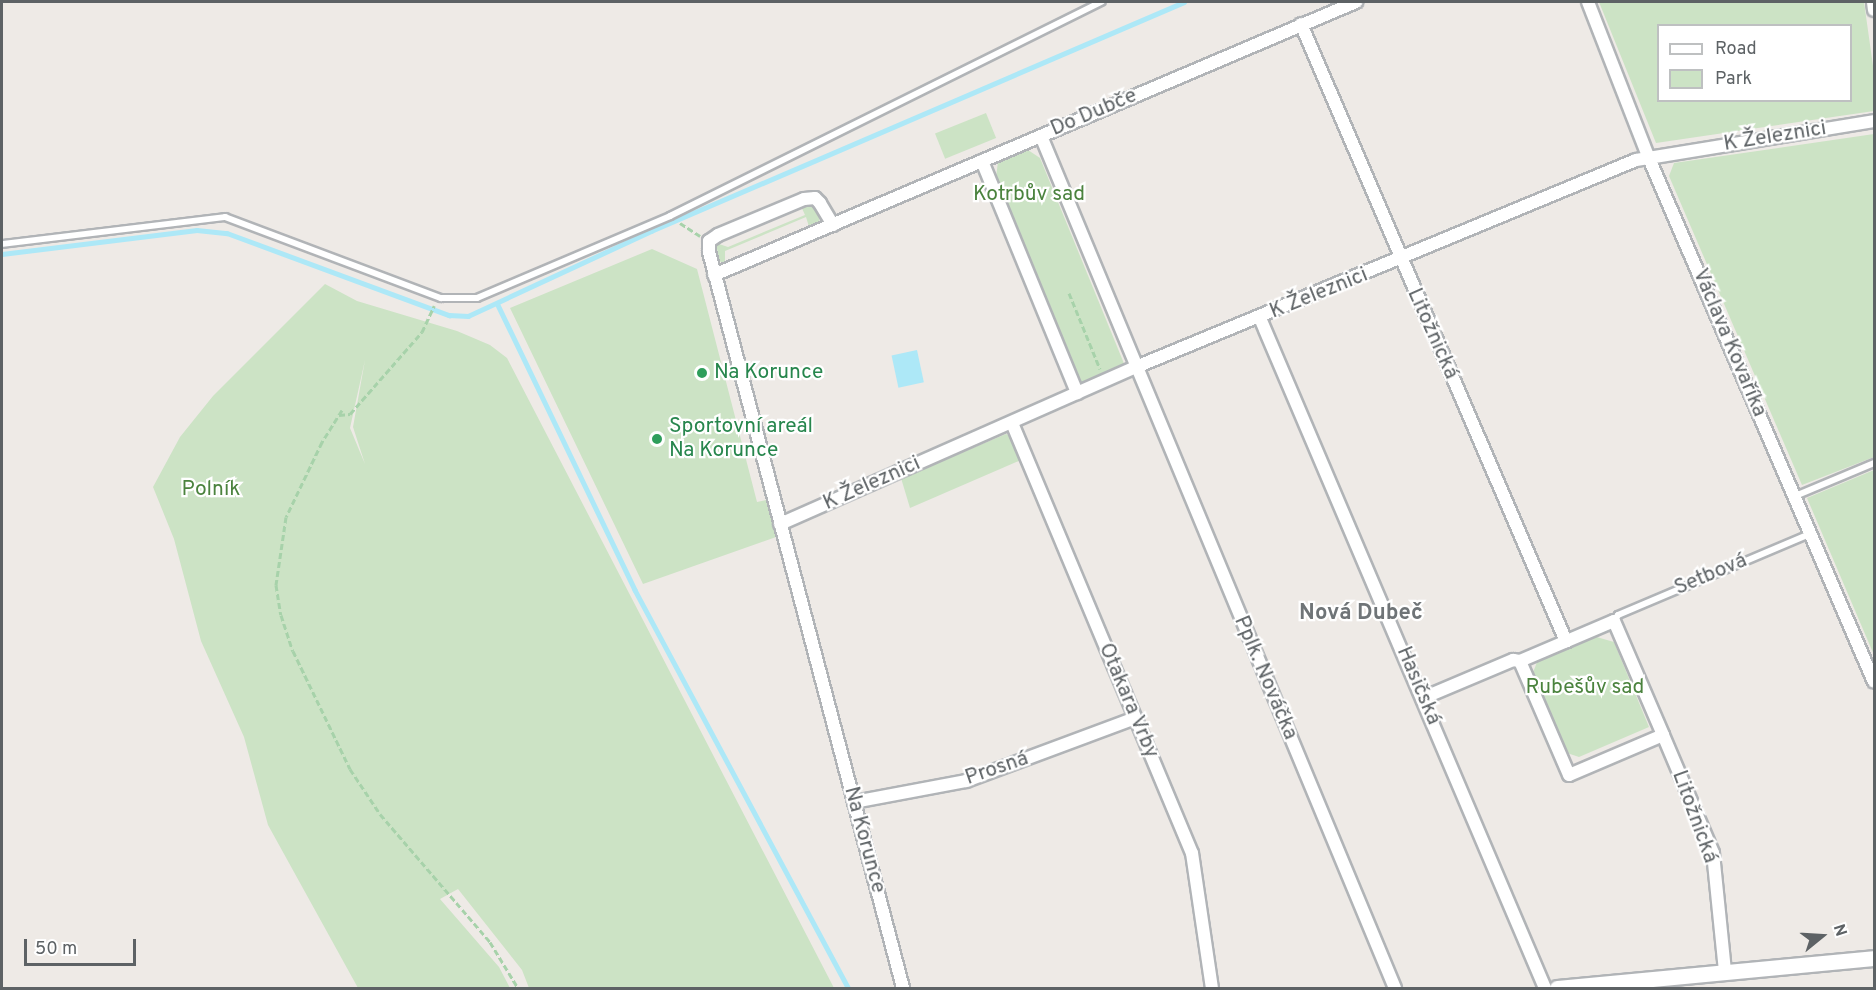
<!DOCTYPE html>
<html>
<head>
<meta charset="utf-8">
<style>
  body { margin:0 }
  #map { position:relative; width:1876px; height:990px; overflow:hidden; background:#eeeae6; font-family:Overpass,sans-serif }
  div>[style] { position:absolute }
  .green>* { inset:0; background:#cce3c5; transform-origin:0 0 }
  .water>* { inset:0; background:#ade8f7; transform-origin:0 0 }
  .stream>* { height:4.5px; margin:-2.25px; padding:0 2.25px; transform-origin:2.25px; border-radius:2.25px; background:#ade8f7 }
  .path>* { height:3px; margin-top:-1.5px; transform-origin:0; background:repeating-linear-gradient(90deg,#a7d2aa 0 6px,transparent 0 9px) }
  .roads { filter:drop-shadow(2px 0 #b1b4b7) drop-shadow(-2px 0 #b1b4b7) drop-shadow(0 2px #b1b4b7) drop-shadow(0 -2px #b1b4b7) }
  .service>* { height:6px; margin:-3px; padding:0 3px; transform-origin:3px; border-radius:3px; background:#fff }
  .minor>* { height:12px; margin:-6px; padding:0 6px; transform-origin:6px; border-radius:6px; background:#fff }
  .tertiary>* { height:15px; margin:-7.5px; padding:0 7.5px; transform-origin:7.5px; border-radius:7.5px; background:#fff }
  .dots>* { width:16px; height:16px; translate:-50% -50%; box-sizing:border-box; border:3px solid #fff; border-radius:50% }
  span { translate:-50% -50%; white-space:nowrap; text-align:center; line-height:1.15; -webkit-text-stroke:4.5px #fff; paint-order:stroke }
  .street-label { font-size:21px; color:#5d6265 }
  .park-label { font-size:21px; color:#4b833e }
  .leisure-label { font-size:21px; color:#27864d }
  .left { translate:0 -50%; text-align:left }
  .neighbourhood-label { font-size:22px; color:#6f7477; font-weight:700 }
  .frame { position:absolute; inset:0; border:3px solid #5d6265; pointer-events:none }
  .legend { position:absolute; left:1657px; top:24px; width:195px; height:78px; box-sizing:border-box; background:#fff; border:2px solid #bec0c1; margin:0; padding:8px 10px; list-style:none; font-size:18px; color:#5d6265 }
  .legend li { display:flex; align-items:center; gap:12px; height:30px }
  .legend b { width:30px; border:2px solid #bec0c1 }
  .north { position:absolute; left:1792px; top:906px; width:60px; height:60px; -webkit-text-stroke:4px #fff; paint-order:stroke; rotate:72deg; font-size:16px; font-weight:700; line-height:24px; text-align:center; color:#5d6265 }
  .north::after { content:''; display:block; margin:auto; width:21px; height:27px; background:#5d6265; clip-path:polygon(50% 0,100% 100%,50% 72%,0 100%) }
  .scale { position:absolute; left:24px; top:939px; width:112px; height:27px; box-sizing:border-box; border:3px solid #5d6265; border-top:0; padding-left:8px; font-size:18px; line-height:21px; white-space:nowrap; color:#5d6265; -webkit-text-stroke:4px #fff; paint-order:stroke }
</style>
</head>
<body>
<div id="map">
  <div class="green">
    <div style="clip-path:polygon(evenodd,1599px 2px,1864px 2px,1874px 73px,1874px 111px,1656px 143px,1599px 2px,1658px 26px,1850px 26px,1850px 100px,1658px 100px,1658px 26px)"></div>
    <div style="left:986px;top:113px;width:27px;height:55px;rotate:68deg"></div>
    <div style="clip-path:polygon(1874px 134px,1874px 457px,1802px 485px,1669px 176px,1674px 163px)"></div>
    <div style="clip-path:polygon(1028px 150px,1040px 158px,1125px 366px,1082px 384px,996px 177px,998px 162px)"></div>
    <div style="clip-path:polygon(805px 202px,818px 210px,820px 224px,810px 230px,806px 217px,725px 251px,725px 266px,719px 260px,716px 243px,728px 247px,805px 215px,800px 204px)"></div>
    <div style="clip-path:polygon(652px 249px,697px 269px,757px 502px,766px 500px,776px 537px,643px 584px,510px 308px)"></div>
    <div style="clip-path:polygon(evenodd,325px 284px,357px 301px,457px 331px,490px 345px,507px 358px,834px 988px,529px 988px,522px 970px,458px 889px,440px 899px,499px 967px,510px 988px,358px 988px,268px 825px,244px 737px,201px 641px,174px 539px,153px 487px,180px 437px,213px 396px,325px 284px,365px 360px,353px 427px,365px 464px,350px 428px,365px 360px)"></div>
    <div style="clip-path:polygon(1006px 434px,1011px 436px,1021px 460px,910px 508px,901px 478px)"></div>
    <div style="clip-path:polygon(1874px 470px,1874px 655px,1807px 498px)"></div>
    <div style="clip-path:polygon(1593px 636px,1614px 642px,1649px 727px,1579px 757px,1567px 753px,1532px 675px,1539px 657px)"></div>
  </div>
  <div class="water">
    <div style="left:917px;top:350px;width:33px;height:26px;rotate:78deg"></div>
  </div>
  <div class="stream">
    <div style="left:2px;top:254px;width:196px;rotate:-7deg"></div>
    <div style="left:197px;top:230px;width:30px;rotate:6deg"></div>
    <div style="left:227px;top:233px;width:237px;rotate:20.3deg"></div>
    <div style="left:449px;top:315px;width:19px;rotate:3deg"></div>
    <div style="left:468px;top:316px;width:202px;rotate:-24.9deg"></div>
    <div style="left:651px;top:231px;width:580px;rotate:-23.25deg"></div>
    <div style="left:498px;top:305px;width:316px;rotate:64.3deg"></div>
    <div style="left:635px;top:590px;width:451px;rotate:61.8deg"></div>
  </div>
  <div class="path">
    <div style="left:680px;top:223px;width:24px;rotate:33deg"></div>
    <div style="left:1069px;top:293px;width:82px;rotate:67.8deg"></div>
    <div style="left:342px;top:410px;width:38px;rotate:122deg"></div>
    <div style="left:322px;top:442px;width:83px;rotate:115.6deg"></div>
    <div style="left:286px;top:517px;width:69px;rotate:98.4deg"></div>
    <div style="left:276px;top:585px;width:30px;rotate:81deg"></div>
    <div style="left:281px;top:615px;width:38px;rotate:72deg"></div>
    <div style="left:293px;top:651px;width:131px;rotate:64.2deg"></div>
    <div style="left:350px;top:769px;width:54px;rotate:56.3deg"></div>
    <div style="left:380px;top:814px;width:169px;rotate:49.3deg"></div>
    <div style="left:490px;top:942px;width:54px;rotate:58.7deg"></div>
    <div style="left:339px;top:415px;width:11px;rotate:-5deg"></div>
    <div style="left:350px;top:414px;width:109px;rotate:-48.7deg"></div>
    <div style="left:422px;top:332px;width:29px;rotate:-65deg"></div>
  </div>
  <div class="roads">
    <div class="service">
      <div style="left:2px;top:244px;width:225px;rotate:-6.9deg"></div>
      <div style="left:225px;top:217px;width:231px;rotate:20.6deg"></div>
      <div style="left:441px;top:298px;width:36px"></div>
      <div style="left:477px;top:298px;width:210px;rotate:-23deg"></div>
      <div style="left:670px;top:216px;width:482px;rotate:-26.4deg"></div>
      <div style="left:1795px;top:496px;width:86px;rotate:-22.7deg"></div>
      <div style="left:1614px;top:621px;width:7px;rotate:-56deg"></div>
      <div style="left:1618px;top:615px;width:208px;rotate:-22.9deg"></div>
    </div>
    <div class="minor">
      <div style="left:1588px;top:2px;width:165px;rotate:68.7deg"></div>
      <div style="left:1648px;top:156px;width:572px;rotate:66.75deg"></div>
      <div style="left:1873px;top:2px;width:8px;rotate:83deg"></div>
      <div style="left:1301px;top:24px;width:672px;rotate:66.76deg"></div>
      <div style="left:1041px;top:136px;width:923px;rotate:67.44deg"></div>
      <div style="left:982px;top:161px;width:251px;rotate:67.7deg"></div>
      <div style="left:833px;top:225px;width:26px;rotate:-121deg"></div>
      <div style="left:820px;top:203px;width:7px;rotate:-135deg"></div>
      <div style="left:815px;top:198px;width:11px;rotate:175deg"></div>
      <div style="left:804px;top:199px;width:93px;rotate:157.3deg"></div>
      <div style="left:718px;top:235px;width:11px;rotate:146deg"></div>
      <div style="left:709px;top:241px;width:11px;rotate:90deg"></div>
      <div style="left:709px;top:252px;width:761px;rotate:75.23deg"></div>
      <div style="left:714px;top:275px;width:698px;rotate:-23.04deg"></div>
      <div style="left:1260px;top:318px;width:728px;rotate:66.96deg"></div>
      <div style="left:1012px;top:423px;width:466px;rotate:67.3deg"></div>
      <div style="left:1192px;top:853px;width:136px;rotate:81.6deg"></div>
      <div style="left:780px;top:524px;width:389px;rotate:-23.8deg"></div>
      <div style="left:1136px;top:367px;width:541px;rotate:-22.49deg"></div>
      <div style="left:1636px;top:160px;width:241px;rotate:-9.3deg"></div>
      <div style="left:1614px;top:621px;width:124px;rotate:66.7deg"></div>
      <div style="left:1663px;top:735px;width:102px;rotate:156.9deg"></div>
      <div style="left:1569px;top:775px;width:124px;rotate:-113.3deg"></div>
      <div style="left:1520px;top:661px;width:102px;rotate:-23.1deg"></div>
      <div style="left:1423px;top:698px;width:98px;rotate:-22.9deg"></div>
      <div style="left:1513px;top:660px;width:7px;rotate:8deg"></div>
      <div style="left:1663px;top:735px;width:128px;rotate:67deg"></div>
      <div style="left:1713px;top:853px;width:120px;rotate:84.2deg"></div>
      <div style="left:854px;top:802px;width:114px;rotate:-10.6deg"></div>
      <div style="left:966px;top:781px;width:180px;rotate:-20.4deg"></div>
    </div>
    <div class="tertiary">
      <div style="left:1557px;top:988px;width:318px;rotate:-5.4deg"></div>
    </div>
  </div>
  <div class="dots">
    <div style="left:702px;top:373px;background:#2e9e5b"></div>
    <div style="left:657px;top:439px;background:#2e9e5b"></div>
  </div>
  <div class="street-label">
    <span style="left:1094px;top:113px;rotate:-23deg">Do Dubče</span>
    <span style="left:1775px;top:137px;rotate:-9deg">K Železnici</span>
    <span style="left:1319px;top:294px;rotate:-22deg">K Železnici</span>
    <span style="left:1432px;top:334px;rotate:66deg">Litožnická</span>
    <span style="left:1729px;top:343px;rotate:67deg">Václava Kovaříka</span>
    <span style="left:872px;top:484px;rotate:-24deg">K Železnici</span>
    <span style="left:1711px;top:575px;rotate:-23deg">Setbová</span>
    <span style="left:1265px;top:678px;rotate:67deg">Pplk. Nováčka</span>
    <span style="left:1418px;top:686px;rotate:67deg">Hasičská</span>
    <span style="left:1128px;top:701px;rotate:67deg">Otakara Vrby</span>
    <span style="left:997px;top:769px;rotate:-19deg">Prosná</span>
    <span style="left:1694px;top:817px;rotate:70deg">Litožnická</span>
    <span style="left:864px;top:840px;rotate:75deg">Na Korunce</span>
  </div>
  <div class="park-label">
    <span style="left:1029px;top:195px">Kotrbův sad</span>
    <span style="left:211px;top:490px">Polník</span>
    <span style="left:1585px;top:688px">Rubešův sad</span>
  </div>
  <div class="leisure-label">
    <span class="left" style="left:714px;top:373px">Na Korunce</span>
    <span class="left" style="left:669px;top:439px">Sportovní areál<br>Na Korunce</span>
  </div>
  <div class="neighbourhood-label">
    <span style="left:1361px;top:614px">Nová Dubeč</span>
  </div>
  <div class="frame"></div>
  <ul class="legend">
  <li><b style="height:8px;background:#fff"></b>Road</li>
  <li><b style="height:16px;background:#cce3c5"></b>Park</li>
  </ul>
  <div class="north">N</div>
  <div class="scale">50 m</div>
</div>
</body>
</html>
